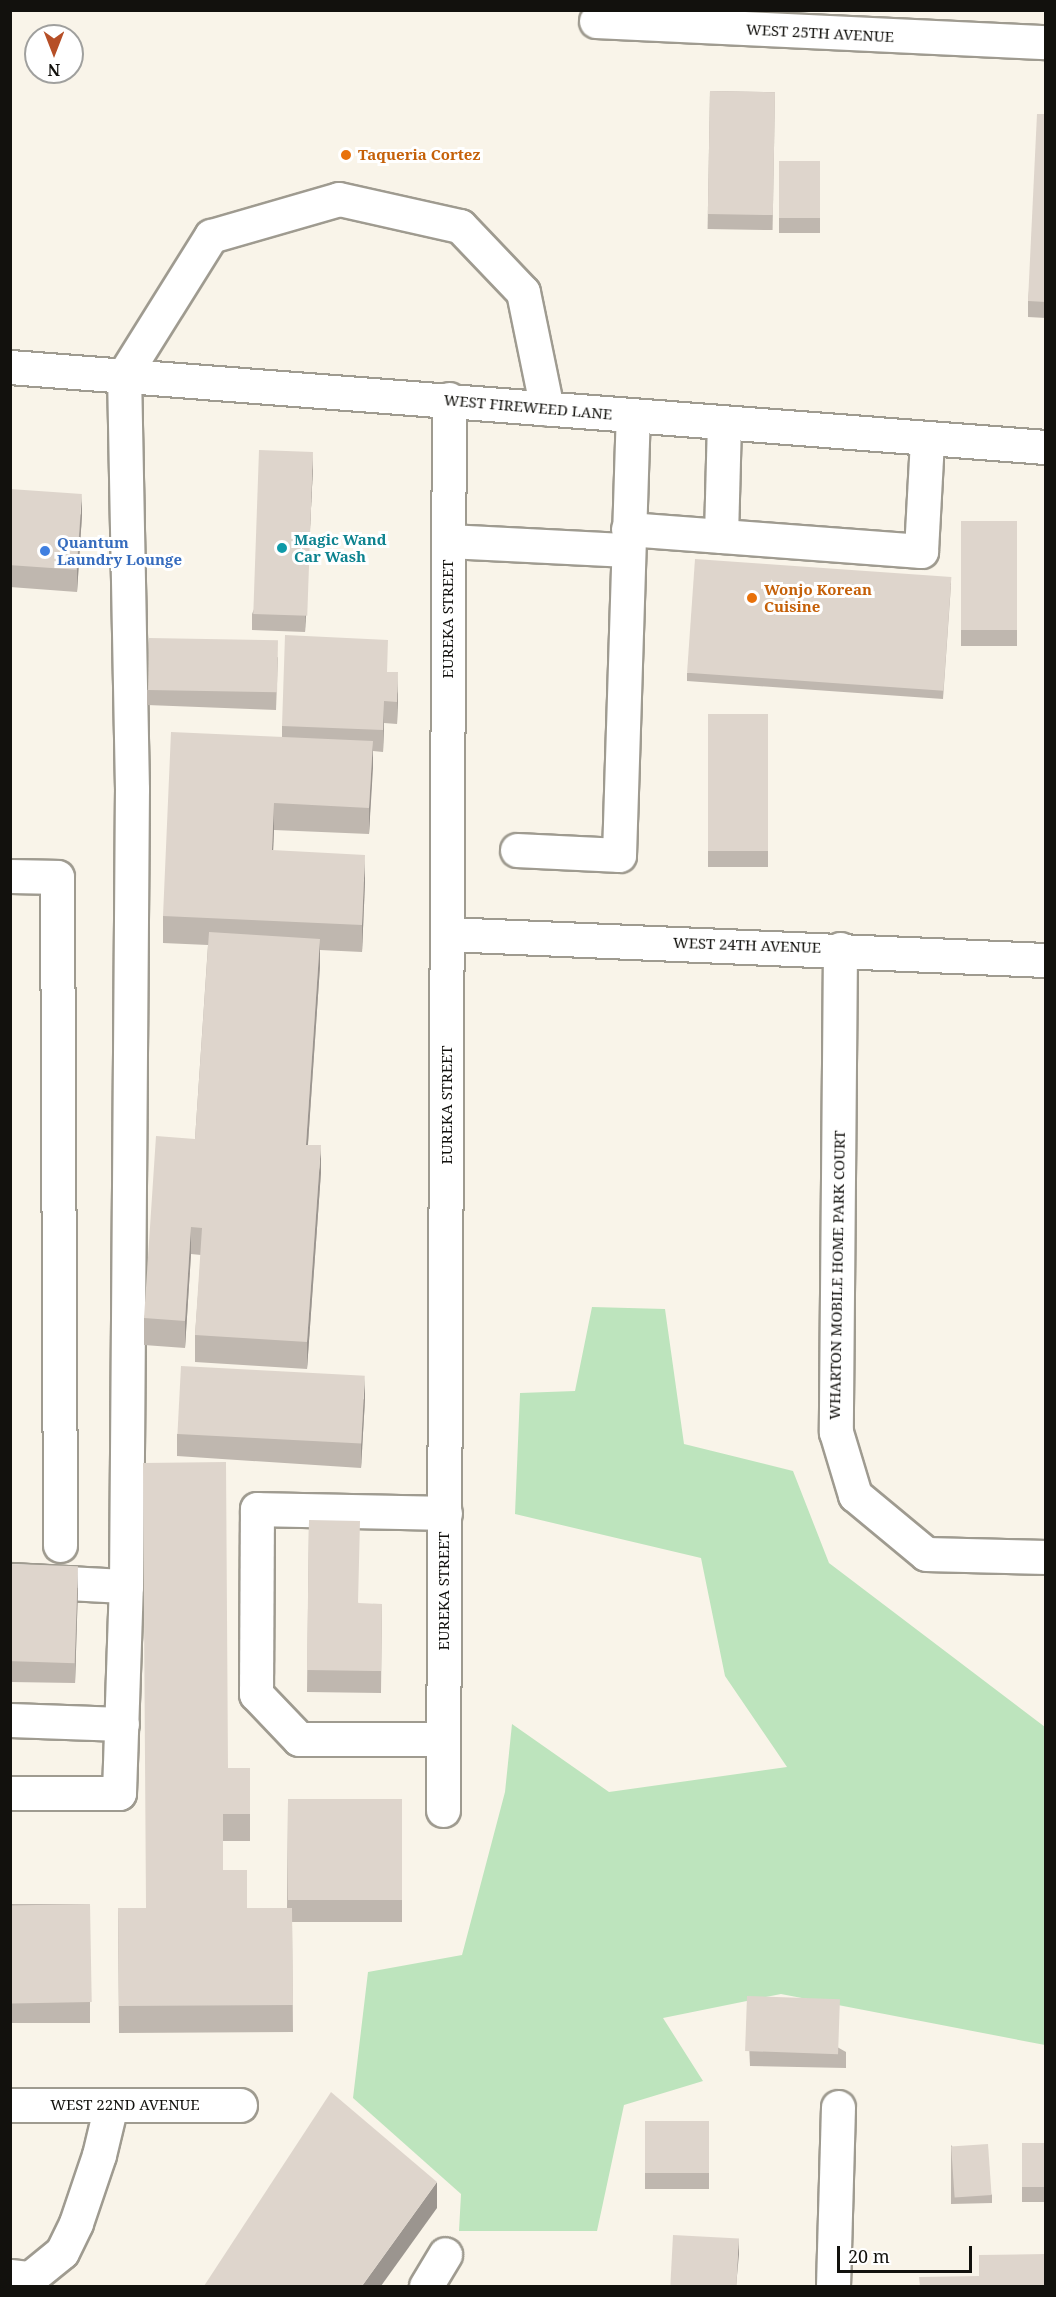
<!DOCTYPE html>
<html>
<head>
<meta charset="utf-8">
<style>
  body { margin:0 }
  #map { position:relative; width:1056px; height:2297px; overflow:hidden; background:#f9f4e9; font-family:"Noto Serif",serif }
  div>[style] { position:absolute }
  .green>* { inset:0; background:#bde4bd }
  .roads { filter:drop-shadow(2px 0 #9f9b90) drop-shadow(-2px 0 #9f9b90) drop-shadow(0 2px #9f9b90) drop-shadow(0 -2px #9f9b90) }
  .minor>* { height:33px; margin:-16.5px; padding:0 16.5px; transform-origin:16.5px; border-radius:16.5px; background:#fff }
  .major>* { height:33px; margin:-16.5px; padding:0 16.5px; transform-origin:16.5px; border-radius:16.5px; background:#fff }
  .wall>* { inset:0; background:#bfb7af; transform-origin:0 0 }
  .shaded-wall>* { inset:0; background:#9b958f; transform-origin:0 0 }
  .building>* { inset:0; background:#ded5cc; transform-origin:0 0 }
  .dots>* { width:16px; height:16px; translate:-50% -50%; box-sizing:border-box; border:3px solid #fff; border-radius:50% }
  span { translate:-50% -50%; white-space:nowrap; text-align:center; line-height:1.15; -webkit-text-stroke:6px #fff; paint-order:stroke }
  .street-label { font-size:15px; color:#12110d }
  .food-label { font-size:15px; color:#c56008; font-weight:700 }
  .left { translate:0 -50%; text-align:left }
  .culture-label { font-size:15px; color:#0d838f; font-weight:700 }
  .shop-label { font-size:15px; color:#366cbe; font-weight:700 }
  .frame { position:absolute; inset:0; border:12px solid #12110d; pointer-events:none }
  .north { position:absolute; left:24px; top:24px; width:60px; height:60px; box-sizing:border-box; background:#fff; border:2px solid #a0a09e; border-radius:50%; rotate:180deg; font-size:16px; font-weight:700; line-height:24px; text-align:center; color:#12110d }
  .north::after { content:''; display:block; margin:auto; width:21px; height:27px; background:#b64f27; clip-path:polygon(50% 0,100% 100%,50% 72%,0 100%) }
  .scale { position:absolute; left:837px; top:2246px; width:135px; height:27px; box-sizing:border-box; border:3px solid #12110d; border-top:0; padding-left:8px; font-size:18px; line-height:21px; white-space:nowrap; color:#12110d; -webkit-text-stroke:4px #fff; paint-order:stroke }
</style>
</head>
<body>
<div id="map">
  <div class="green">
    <div style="clip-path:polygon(592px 1307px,665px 1309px,684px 1444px,793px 1471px,829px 1563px,1045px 1727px,1045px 2045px,781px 1994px,663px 2018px,703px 2081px,624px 2105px,597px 2231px,459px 2231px,461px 2194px,353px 2098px,368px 1972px,462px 1955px,505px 1792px,512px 1724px,609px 1792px,787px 1767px,725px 1676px,701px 1558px,515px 1514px,520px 1393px,575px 1391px)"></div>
  </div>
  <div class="roads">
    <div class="minor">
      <div style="left:596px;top:21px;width:450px;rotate:2.7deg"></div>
      <div style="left:628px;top:529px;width:294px;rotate:4.3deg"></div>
      <div style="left:921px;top:551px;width:112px;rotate:-86.9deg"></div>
      <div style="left:721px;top:536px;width:112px;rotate:-88.5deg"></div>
      <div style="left:448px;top:541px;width:180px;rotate:2.9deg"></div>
      <div style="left:517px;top:850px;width:102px;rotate:2.8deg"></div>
      <div style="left:619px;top:855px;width:438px;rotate:-88.2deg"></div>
      <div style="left:10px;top:876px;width:47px;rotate:1.2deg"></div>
      <div style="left:57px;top:877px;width:668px;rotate:89.74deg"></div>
      <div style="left:447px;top:934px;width:600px;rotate:2.49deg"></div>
      <div style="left:840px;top:949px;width:483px;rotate:90.5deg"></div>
      <div style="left:836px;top:1432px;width:66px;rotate:73.2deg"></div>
      <div style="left:855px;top:1495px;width:92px;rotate:39.7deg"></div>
      <div style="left:926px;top:1554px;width:120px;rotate:1.4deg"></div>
      <div style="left:10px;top:1580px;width:116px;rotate:3deg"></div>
      <div style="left:10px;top:1720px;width:112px;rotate:2deg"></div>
      <div style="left:443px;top:1739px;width:144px;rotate:180deg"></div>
      <div style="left:299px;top:1739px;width:62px;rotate:-133.7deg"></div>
      <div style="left:256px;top:1694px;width:185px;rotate:-89.7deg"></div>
      <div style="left:257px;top:1509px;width:188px;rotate:1.2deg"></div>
      <div style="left:10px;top:1793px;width:109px"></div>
      <div style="left:119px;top:1793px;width:207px;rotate:-88.1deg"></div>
      <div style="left:126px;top:1586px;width:797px;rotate:-89.57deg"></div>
      <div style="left:132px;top:789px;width:414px;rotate:-91.1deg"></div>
      <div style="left:124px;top:375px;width:164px;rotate:-58deg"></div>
      <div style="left:211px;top:236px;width:133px;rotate:-16.1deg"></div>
      <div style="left:339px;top:199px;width:124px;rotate:12.6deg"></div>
      <div style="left:460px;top:226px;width:91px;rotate:46.3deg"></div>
      <div style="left:523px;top:292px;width:119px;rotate:78.4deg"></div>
      <div style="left:443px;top:1810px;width:1411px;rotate:-89.76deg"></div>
      <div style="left:10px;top:2105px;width:230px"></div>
      <div style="left:10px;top:2276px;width:20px;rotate:6deg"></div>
      <div style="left:30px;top:2278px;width:41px;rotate:-39.1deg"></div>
      <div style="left:62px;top:2252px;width:32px;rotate:-64deg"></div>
      <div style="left:76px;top:2223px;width:72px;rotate:-71.3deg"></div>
      <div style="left:99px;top:2155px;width:51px;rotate:-76.5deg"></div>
      <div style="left:426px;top:2286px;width:37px;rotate:-59deg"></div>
      <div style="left:833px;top:2286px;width:179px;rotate:-88.4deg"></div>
    </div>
    <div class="major">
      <div style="left:10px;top:367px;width:1039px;rotate:4.42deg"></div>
    </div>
  </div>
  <div class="wall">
    <div style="left:710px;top:91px;width:65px;height:138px;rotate:1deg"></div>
    <div style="clip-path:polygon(1046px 114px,1046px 318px,1028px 317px,1028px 301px)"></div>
    <div style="left:779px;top:161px;width:41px;height:72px"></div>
    <div style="clip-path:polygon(313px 467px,305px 632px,252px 630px,252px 614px)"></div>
    <div style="clip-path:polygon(10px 489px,82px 515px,77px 592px,10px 587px)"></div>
    <div style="left:961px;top:521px;width:56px;height:125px"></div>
    <div style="clip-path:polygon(951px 585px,943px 699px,687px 681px,687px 673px)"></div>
    <div style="clip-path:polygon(278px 657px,276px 710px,147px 705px,147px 690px)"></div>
    <div style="clip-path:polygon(388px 672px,398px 694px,397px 724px,384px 723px,383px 752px,373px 751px,369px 834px,274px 830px,273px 851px,365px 882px,362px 952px,320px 950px,320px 966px,308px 1145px,321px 1172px,307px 1369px,195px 1362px,195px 1335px,201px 1255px,191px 1254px,185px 1348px,144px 1345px,144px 1318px,195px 1139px,208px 945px,163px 943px,163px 916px,282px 737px,282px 726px)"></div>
    <div style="left:708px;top:714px;width:60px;height:153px"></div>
    <div style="clip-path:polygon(365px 1399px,361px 1468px,177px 1456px,177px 1434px)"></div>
    <div style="clip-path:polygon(309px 1520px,359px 1604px,382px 1604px,381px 1693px,307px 1692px)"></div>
    <div style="clip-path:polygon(10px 1564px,78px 1588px,75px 1683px,10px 1682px)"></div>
    <div style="clip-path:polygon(228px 1768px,250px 1768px,250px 1841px,223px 1841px,223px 1870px,247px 1908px,287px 1908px,288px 1799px,402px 1799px,402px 1922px,292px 1922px,293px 2032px,119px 2033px,118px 1908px,146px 1908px)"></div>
    <div style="left:90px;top:1904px;width:119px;height:80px;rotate:90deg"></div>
    <div style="clip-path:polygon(747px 1996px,846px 2052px,846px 2068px,750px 2066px)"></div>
    <div style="left:645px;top:2121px;width:64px;height:68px"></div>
    <div style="left:1022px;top:2143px;width:24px;height:59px"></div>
    <div style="clip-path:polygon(951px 2145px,992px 2195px,992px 2203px,951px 2204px)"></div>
  </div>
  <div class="shaded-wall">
    <div style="clip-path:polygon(313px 452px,313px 467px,305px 632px,305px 617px)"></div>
    <div style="clip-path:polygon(82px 494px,82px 515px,77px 592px,77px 570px)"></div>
    <div style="left:951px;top:577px;width:8px;height:114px;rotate:90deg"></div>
    <div style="clip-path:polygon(398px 672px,398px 694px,397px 724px,397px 702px)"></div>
    <div style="clip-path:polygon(384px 701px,384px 723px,383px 752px,383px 730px)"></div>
    <div style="clip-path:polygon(373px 741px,373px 768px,369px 834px,369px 808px)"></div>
    <div style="clip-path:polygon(274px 803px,274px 830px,272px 877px,272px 850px)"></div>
    <div style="clip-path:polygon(365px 855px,365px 882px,362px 952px,362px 925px)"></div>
    <div style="clip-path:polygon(320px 939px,320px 966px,306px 1172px,306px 1145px)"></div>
    <div style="clip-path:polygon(321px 1145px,321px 1172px,307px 1369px,307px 1342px)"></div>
    <div style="clip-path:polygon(191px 1227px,191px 1254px,185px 1348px,185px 1321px)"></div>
    <div style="clip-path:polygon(365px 1377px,365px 1399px,361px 1468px,361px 1446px)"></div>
    <div style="clip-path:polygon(78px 1566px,78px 1588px,75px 1683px,75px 1661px)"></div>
    <div style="clip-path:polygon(437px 2182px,437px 2208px,381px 2286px,362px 2286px)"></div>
    <div style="clip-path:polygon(739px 2238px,739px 2254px,736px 2286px,735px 2286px)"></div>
  </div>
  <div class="building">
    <div style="left:710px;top:91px;width:65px;height:123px;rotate:1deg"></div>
    <div style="clip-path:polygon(1037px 114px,1046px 114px,1046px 302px,1028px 301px)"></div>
    <div style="left:779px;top:161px;width:41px;height:57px"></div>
    <div style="left:259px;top:450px;width:54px;height:164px;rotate:2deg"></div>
    <div style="left:10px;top:489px;width:72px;height:76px;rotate:4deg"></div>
    <div style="left:961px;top:521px;width:56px;height:109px"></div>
    <div style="left:695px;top:559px;width:257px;height:114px;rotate:4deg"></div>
    <div style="clip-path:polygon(285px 635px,388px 640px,387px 672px,398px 672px,397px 702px,384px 701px,383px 730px,282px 726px)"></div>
    <div style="left:149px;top:638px;width:129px;height:52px;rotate:1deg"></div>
    <div style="left:708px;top:714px;width:60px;height:137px"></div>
    <div style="clip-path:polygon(171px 732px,373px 741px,369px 808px,274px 803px,272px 850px,365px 855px,362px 925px,163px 916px)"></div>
    <div style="clip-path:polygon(209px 932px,320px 939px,306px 1145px,321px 1145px,307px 1342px,195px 1335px,202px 1228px,191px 1227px,185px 1321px,144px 1318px,156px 1136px,195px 1139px)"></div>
    <div style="left:181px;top:1366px;width:184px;height:68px;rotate:3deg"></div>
    <div style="clip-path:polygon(226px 1462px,228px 1768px,250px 1768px,250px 1814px,223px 1814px,223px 1870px,247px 1870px,247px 1908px,292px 1908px,293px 2005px,119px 2006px,118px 1908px,146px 1908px,143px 1463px)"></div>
    <div style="clip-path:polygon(309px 1520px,360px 1521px,358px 1603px,382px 1604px,381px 1671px,307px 1670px)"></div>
    <div style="left:10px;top:1564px;width:68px;height:97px;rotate:2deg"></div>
    <div style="left:288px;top:1799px;width:114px;height:101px"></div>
    <div style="left:90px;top:1904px;width:98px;height:80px;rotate:89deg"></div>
    <div style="left:747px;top:1996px;width:93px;height:55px;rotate:2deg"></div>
    <div style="clip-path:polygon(331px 2092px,437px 2182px,362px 2286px,204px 2286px)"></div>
    <div style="left:645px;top:2121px;width:64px;height:52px"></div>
    <div style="left:1022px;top:2143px;width:24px;height:44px"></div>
    <div style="left:988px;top:2144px;width:51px;height:37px;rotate:86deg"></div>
    <div style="left:673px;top:2235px;width:66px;height:51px;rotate:3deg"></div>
    <div style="clip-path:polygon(1046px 2254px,1046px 2286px,920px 2286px,919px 2277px,979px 2276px,979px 2255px)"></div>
  </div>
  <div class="dots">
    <div style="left:346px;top:155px;background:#e8710a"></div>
    <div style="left:282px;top:548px;background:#0f9aa8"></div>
    <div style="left:45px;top:551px;background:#3f7fe0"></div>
    <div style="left:752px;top:598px;background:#e8710a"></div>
  </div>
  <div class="street-label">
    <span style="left:820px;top:33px;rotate:3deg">WEST 25TH AVENUE</span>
    <span style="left:528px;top:407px;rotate:5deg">WEST FIREWEED LANE</span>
    <span style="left:448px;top:619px;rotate:-90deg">EUREKA STREET</span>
    <span style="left:747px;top:945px;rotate:2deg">WEST 24TH AVENUE</span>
    <span style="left:447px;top:1105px;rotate:-90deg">EUREKA STREET</span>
    <span style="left:837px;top:1275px;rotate:-89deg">WHARTON MOBILE HOME PARK COURT</span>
    <span style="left:444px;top:1591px;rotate:-90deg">EUREKA STREET</span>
    <span style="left:125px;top:2105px">WEST 22ND AVENUE</span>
  </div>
  <div class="food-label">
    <span class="left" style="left:358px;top:155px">Taqueria Cortez</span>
    <span class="left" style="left:764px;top:598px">Wonjo Korean<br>Cuisine</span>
  </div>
  <div class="culture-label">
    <span class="left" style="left:294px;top:548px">Magic Wand<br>Car Wash</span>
  </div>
  <div class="shop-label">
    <span class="left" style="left:57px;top:551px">Quantum<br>Laundry Lounge</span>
  </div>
  <div class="frame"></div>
  <div class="north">N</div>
  <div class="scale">20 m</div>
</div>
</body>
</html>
